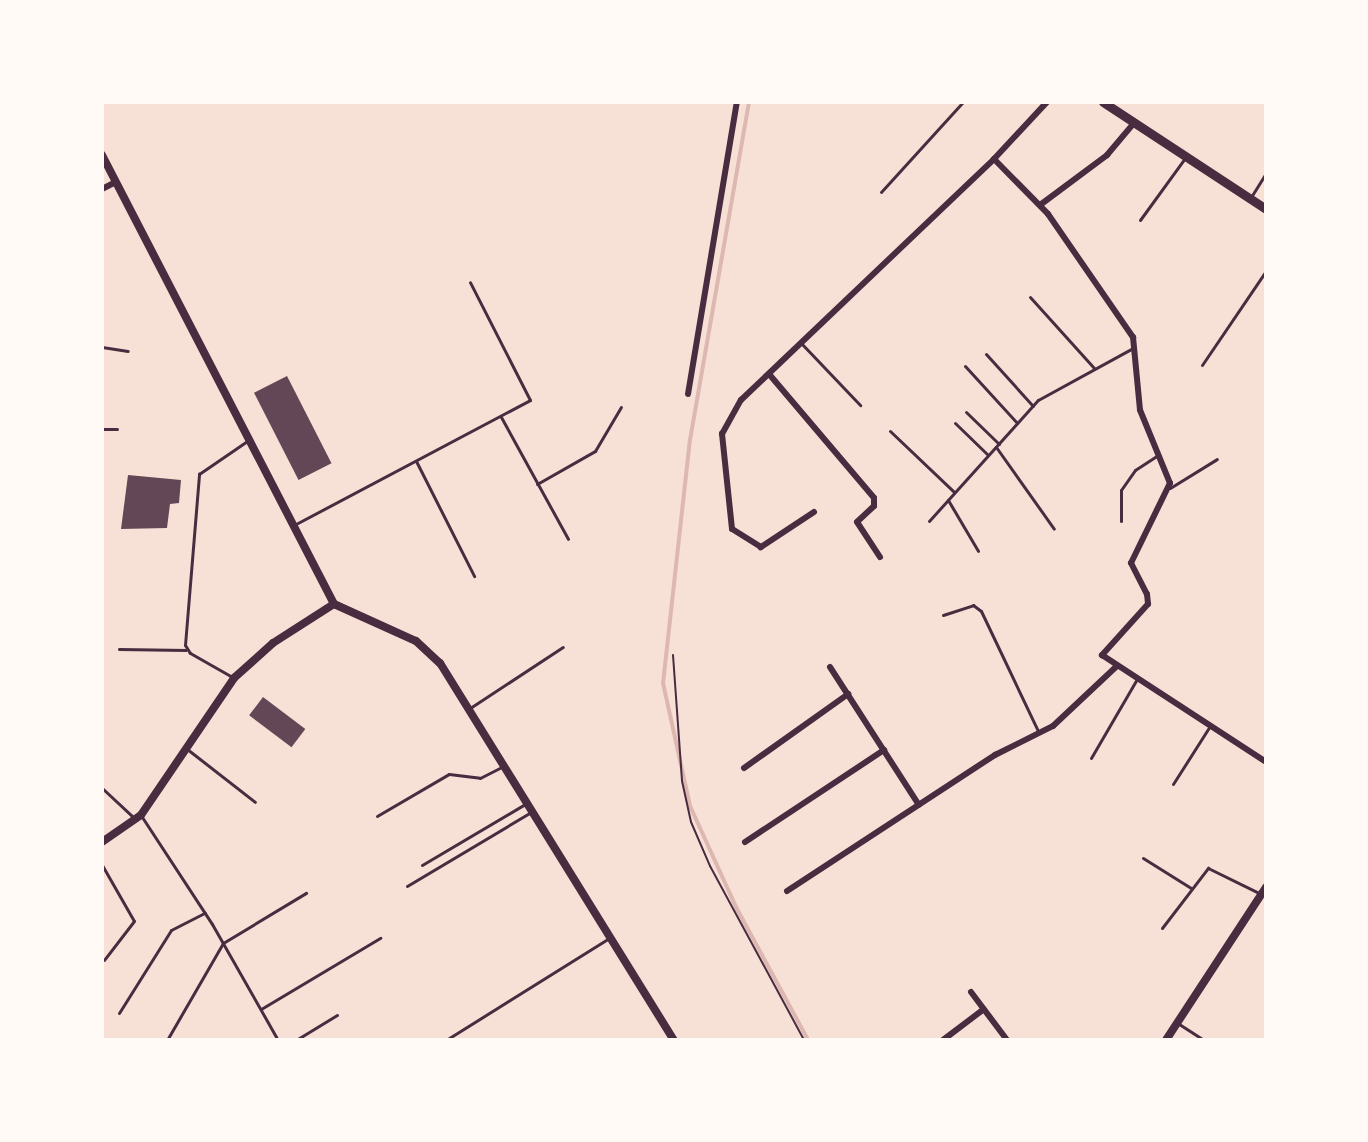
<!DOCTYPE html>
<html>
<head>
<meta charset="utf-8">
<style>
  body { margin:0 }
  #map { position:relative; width:1368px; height:1142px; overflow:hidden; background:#f7e1d7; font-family:Jost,sans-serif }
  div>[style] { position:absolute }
  .stream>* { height:4px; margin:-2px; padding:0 2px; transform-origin:2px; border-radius:2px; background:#dcb8b0 }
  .building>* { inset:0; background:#644757; transform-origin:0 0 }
  .path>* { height:2px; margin:-1px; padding:0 1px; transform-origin:1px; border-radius:1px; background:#4a2c40 }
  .service>* { height:3px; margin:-1.5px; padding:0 1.5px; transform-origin:1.5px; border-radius:1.5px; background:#4a2c40 }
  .minor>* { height:6px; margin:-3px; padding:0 3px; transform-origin:3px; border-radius:3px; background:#4a2c40 }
  .tertiary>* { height:8px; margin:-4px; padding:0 4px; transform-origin:4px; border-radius:4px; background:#4a2c40 }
  .primary>* { height:9px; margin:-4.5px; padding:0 4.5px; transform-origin:4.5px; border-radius:4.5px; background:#4a2c40 }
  span { translate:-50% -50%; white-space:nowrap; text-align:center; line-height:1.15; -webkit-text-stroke:4.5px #fffaf5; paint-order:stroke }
  .frame { position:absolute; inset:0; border:104px solid #fffaf5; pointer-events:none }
</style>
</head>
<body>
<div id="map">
  <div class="stream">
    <div style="left:749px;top:102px;width:342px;rotate:99.9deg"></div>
    <div style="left:690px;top:439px;width:245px;rotate:96.3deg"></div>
    <div style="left:663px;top:683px;width:126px;rotate:77.6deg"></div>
    <div style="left:690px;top:806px;width:113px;rotate:65.5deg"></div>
    <div style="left:737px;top:909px;width:149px;rotate:61.5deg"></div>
  </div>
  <div class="building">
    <div style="left:287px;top:376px;width:98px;height:37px;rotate:63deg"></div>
    <div style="clip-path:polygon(128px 475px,181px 480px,179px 503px,170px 504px,167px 528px,121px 529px)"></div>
    <div style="left:263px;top:697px;width:53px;height:23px;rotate:37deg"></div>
  </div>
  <div class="path">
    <div style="left:673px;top:655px;width:126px;rotate:85.9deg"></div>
    <div style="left:682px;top:781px;width:42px;rotate:77.6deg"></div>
    <div style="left:691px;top:822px;width:48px;rotate:66.6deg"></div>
    <div style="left:710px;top:866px;width:198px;rotate:61.6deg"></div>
  </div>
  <div class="service">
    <div style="left:881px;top:192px;width:122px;rotate:-47.7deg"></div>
    <div style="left:1251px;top:197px;width:28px;rotate:-58deg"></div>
    <div style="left:1140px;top:220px;width:77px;rotate:-54deg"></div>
    <div style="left:1030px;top:297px;width:96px;rotate:48deg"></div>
    <div style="left:801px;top:343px;width:86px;rotate:46.4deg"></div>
    <div style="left:102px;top:347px;width:26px;rotate:9deg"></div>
    <div style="left:986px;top:354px;width:70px;rotate:47.9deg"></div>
    <div style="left:1202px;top:365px;width:114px;rotate:-55.8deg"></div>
    <div style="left:965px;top:366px;width:77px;rotate:47.6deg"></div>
    <div style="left:966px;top:412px;width:46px;rotate:44.1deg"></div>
    <div style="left:501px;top:417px;width:139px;rotate:61.2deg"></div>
    <div style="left:955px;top:423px;width:46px;rotate:44.1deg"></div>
    <div style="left:102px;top:429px;width:15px"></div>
    <div style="left:890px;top:431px;width:88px;rotate:43.6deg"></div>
    <div style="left:996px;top:447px;width:100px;rotate:54.7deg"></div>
    <div style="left:416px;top:461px;width:129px;rotate:63.2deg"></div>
    <div style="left:537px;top:484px;width:67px;rotate:-29.6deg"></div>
    <div style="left:595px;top:451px;width:51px;rotate:-59.4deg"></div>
    <div style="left:1170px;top:488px;width:55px;rotate:-31.7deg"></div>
    <div style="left:948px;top:500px;width:59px;rotate:59.5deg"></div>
    <div style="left:929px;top:521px;width:163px;rotate:-48deg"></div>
    <div style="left:1038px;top:400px;width:108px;rotate:-28.7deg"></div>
    <div style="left:1121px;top:521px;width:31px;rotate:-90deg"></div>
    <div style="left:1121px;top:490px;width:24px;rotate:-55deg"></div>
    <div style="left:1135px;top:470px;width:27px;rotate:-33deg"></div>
    <div style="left:294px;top:525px;width:267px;rotate:-27.9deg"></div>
    <div style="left:530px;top:400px;width:132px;rotate:-117deg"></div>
    <div style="left:943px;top:615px;width:32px;rotate:-18deg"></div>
    <div style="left:973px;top:605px;width:10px;rotate:37deg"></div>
    <div style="left:981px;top:611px;width:135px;rotate:64.6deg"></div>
    <div style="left:119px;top:649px;width:67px;rotate:0.9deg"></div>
    <div style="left:234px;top:678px;width:51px;rotate:-150.4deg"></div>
    <div style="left:190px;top:653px;width:9px;rotate:-122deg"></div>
    <div style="left:185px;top:645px;width:172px;rotate:-85.3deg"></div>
    <div style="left:199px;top:474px;width:58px;rotate:-34.5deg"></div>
    <div style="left:470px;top:708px;width:111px;rotate:-33.3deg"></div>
    <div style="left:187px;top:749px;width:86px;rotate:37.9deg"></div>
    <div style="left:1091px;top:758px;width:91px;rotate:-59.8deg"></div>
    <div style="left:1173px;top:784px;width:69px;rotate:-57.5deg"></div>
    <div style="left:102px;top:788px;width:42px;rotate:43.1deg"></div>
    <div style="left:377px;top:816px;width:83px;rotate:-30.3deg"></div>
    <div style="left:449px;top:774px;width:31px;rotate:7deg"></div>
    <div style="left:480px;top:778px;width:27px;rotate:-27deg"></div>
    <div style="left:142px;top:817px;width:128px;rotate:56.8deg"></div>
    <div style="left:212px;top:924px;width:133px;rotate:60.4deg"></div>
    <div style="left:1143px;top:858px;width:57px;rotate:32deg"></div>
    <div style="left:102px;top:865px;width:64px;rotate:60.3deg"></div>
    <div style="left:134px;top:921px;width:49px;rotate:127.6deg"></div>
    <div style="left:422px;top:865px;width:122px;rotate:-30.6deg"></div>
    <div style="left:407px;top:886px;width:144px;rotate:-30.8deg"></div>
    <div style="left:1162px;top:928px;width:76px;rotate:-52.5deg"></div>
    <div style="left:1208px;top:868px;width:57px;rotate:26.1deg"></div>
    <div style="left:261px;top:1009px;width:139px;rotate:-30.8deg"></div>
    <div style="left:119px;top:1013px;width:98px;rotate:-57.9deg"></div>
    <div style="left:171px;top:930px;width:38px;rotate:-27deg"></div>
    <div style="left:1179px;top:1024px;width:30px;rotate:33deg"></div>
    <div style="left:167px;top:1040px;width:112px;rotate:-60deg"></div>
    <div style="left:223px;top:943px;width:97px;rotate:-31.1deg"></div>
    <div style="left:296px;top:1040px;width:48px;rotate:-31.4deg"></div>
    <div style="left:446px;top:1040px;width:192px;rotate:-32deg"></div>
  </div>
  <div class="minor">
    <div style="left:994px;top:159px;width:77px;rotate:45.5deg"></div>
    <div style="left:1048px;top:214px;width:150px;rotate:55.4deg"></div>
    <div style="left:1133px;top:337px;width:73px;rotate:84.5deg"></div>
    <div style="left:1140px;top:410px;width:79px;rotate:67.7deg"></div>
    <div style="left:1170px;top:483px;width:89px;rotate:116deg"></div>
    <div style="left:1131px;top:563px;width:35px;rotate:63deg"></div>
    <div style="left:1147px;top:594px;width:10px;rotate:84deg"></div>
    <div style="left:1148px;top:604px;width:69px;rotate:132deg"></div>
    <div style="left:1102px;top:655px;width:196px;rotate:33.1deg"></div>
    <div style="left:102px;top:189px;width:16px;rotate:-27deg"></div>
    <div style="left:1040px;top:205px;width:84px;rotate:-36.7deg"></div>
    <div style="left:1107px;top:155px;width:42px;rotate:-49.8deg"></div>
    <div style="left:769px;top:374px;width:162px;rotate:49.7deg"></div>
    <div style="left:874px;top:498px;width:8px;rotate:90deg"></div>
    <div style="left:874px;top:506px;width:23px;rotate:137deg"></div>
    <div style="left:857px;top:522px;width:42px;rotate:56.7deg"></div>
    <div style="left:688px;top:394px;width:296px;rotate:-80.5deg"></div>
    <div style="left:814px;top:512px;width:64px;rotate:146.6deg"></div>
    <div style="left:761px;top:547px;width:34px;rotate:-148deg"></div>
    <div style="left:732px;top:529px;width:96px;rotate:-96deg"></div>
    <div style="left:722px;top:434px;width:39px;rotate:-61deg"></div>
    <div style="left:741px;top:400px;width:349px;rotate:-43.6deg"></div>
    <div style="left:994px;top:159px;width:78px;rotate:-47.1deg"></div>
    <div style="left:830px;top:667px;width:164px;rotate:57.2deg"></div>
    <div style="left:744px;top:768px;width:128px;rotate:-35.4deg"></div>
    <div style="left:745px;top:842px;width:167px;rotate:-33.5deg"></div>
    <div style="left:787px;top:891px;width:249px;rotate:-33.2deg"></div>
    <div style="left:995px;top:755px;width:65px;rotate:-26.6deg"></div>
    <div style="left:1053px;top:726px;width:88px;rotate:-43.2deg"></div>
    <div style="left:971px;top:992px;width:60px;rotate:53.1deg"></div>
    <div style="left:943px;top:1040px;width:51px;rotate:-37.1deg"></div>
  </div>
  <div class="tertiary">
    <div style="left:102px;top:155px;width:505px;rotate:62.67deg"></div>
    <div style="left:334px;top:604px;width:90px;rotate:24.3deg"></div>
    <div style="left:416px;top:641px;width:33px;rotate:43deg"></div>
    <div style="left:440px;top:663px;width:444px;rotate:58.2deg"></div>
    <div style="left:102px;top:842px;width:47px;rotate:-34.7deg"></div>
    <div style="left:141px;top:815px;width:166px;rotate:-55.8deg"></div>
    <div style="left:234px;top:678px;width:52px;rotate:-41.9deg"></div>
    <div style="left:273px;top:643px;width:72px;rotate:-32.6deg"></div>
    <div style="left:1166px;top:1040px;width:183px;rotate:-56.8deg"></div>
  </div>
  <div class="primary">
    <div style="left:1103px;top:102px;width:195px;rotate:33.3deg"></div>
  </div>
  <div class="frame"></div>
</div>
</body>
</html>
